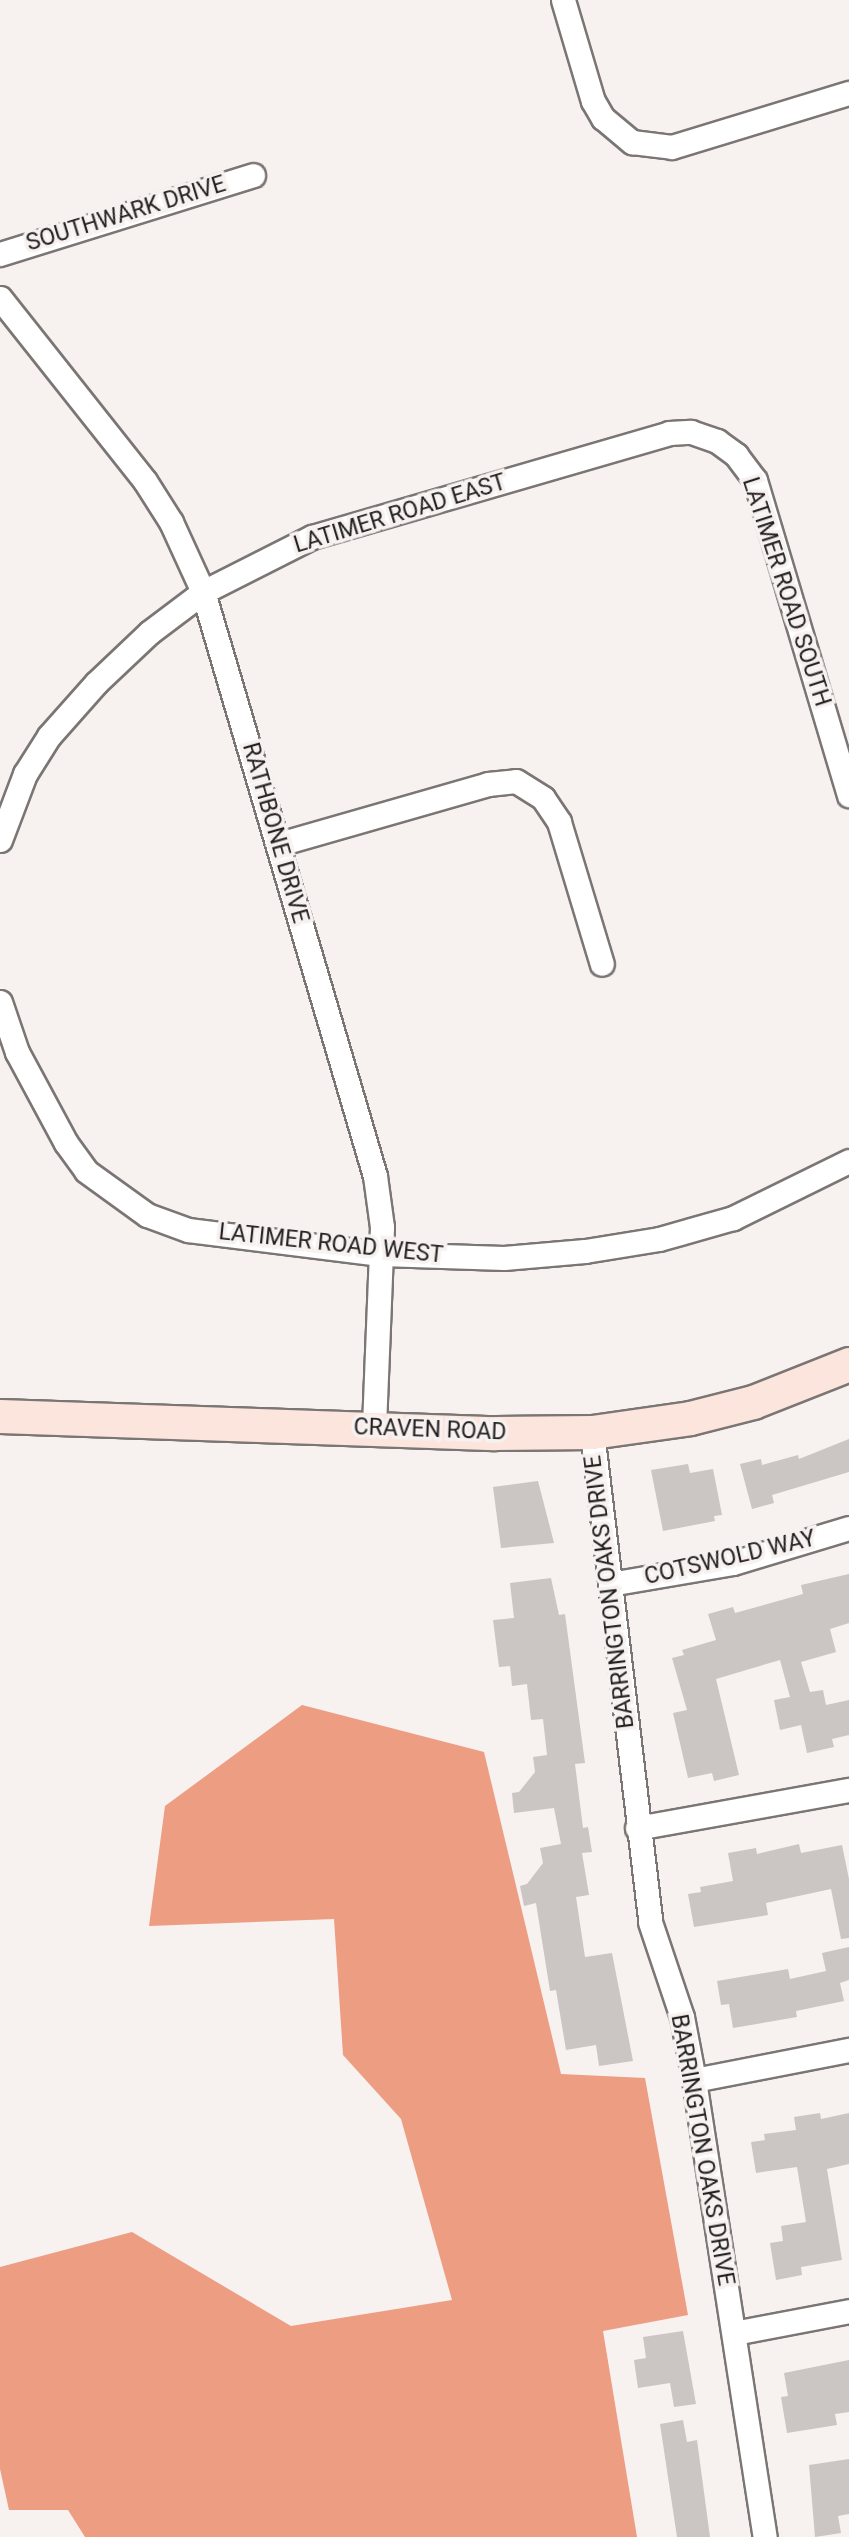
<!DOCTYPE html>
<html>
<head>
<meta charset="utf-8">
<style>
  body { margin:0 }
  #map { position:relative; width:849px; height:2537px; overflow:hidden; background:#f7f1f0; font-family:Roboto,sans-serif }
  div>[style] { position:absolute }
  .forest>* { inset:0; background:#ed9d82 }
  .building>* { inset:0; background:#cbc5c3 }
  .roads { filter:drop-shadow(2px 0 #7b7674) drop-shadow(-2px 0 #7b7674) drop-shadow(0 2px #7b7674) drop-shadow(0 -2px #7b7674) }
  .street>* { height:23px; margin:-11.5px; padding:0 11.5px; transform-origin:11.5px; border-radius:11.5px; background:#fff }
  .secondary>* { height:33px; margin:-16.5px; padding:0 16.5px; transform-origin:16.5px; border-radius:16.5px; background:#fce5dd }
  span { translate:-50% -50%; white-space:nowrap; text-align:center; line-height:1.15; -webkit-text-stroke:7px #f7f1f0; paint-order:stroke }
  .street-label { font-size:23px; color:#222020 }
</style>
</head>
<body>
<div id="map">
  <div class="forest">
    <div style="clip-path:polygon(302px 1705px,484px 1752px,561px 2074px,645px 2078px,688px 2315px,603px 2331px,637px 2537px,85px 2537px,68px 2510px,9px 2510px,0 2469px,0 2267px,132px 2232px,291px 2326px,452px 2300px,401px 2119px,343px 2055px,334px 1919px,149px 1926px,165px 1806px)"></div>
  </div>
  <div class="building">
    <div style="clip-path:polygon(849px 1439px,849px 1472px,772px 1495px,774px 1503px,752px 1509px,740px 1464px,761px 1459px,762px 1465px,798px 1455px,799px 1459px)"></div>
    <div style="clip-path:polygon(688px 1464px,690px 1473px,713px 1469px,722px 1515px,714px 1516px,715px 1521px,663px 1531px,651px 1470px)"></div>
    <div style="clip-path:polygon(538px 1481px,554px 1543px,501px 1548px,493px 1487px)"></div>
    <div style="clip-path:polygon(849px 1574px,849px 1623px,830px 1629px,836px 1652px,801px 1662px,810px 1692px,823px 1690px,826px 1705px,849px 1700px,849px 1735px,832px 1739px,834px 1747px,807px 1753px,801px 1725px,780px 1730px,774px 1700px,790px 1697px,780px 1660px,716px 1679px,739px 1775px,714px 1781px,712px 1773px,688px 1778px,673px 1713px,687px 1710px,672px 1658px,684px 1655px,682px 1650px,716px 1640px,708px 1614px,733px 1607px,735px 1613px,803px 1594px,801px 1585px)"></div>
    <div style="clip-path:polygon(551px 1578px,559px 1615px,565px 1614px,585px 1763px,575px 1764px,583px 1828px,588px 1827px,592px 1852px,582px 1853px,589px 1895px,576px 1897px,585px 1957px,612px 1953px,633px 2061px,599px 2066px,596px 2045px,566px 2050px,556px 1990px,550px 1991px,536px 1903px,524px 1906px,520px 1886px,527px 1884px,543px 1863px,540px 1848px,561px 1844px,554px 1808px,514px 1813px,512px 1793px,519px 1792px,535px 1772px,533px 1757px,547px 1755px,543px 1719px,531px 1720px,527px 1684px,512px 1686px,510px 1666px,499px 1667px,493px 1620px,514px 1618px,510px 1583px)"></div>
    <div style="clip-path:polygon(799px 1844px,801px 1853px,842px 1845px,849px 1879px,849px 1938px,841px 1939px,831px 1889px,766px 1903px,768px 1915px,694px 1927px,688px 1894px,701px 1892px,700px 1887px,733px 1881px,728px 1853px,756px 1848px,757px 1854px)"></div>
    <div style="clip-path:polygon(849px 1947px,849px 1980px,840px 1983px,844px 2001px,796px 2011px,797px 2017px,733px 2028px,729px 2004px,721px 2005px,717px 1981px,788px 1969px,790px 1979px,826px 1971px,822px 1953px)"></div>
    <div style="clip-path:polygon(820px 2113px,821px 2119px,849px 2113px,849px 2164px,827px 2169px,842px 2260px,801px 2267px,802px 2275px,776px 2280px,770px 2243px,783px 2241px,781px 2226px,806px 2222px,797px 2167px,756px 2173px,751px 2142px,765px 2140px,764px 2134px,796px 2130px,794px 2117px)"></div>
    <div style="clip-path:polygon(683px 2331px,696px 2404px,674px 2407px,670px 2383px,638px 2388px,634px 2360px,646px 2358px,643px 2337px)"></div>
    <div style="clip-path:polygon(849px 2360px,849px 2412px,835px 2414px,837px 2425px,787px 2433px,781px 2397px,788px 2396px,784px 2373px)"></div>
    <div style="clip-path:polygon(683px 2420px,687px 2442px,697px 2440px,710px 2537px,677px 2537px,660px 2424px)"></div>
    <div style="clip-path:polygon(849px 2459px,849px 2514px,838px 2516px,841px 2533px,815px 2537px,809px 2465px)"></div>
  </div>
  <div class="roads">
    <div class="street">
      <div style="left:563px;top:0;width:105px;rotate:73.5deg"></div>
      <div style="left:593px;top:101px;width:20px;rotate:60deg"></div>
      <div style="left:603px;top:118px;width:38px;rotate:40deg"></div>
      <div style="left:632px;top:142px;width:40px;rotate:7.1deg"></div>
      <div style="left:672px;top:147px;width:185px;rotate:-17deg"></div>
      <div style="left:0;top:254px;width:265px;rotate:-17.3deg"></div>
      <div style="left:0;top:298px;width:233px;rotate:51.6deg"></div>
      <div style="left:145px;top:481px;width:49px;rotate:57.6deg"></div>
      <div style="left:171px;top:522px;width:77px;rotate:65.4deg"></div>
      <div style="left:203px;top:592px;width:609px;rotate:73.59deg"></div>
      <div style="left:375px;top:1176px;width:51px;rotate:82.2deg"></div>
      <div style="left:382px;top:1227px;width:202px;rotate:92.3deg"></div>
      <div style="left:0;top:840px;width:71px;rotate:-69.3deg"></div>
      <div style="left:25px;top:774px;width:45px;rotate:-57.7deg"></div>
      <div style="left:49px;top:736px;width:71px;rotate:-48.4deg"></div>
      <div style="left:96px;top:683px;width:74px;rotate:-43.4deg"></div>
      <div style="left:150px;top:632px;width:66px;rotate:-37deg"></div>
      <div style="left:203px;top:592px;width:122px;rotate:-26.8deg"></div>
      <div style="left:312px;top:537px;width:372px;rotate:-16.2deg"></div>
      <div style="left:669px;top:433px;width:22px;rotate:-3deg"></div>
      <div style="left:691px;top:432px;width:28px;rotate:19deg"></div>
      <div style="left:717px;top:441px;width:24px;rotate:36deg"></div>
      <div style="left:736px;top:455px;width:31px;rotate:53deg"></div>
      <div style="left:755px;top:480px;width:329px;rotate:73.4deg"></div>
      <div style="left:279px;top:844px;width:217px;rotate:-16deg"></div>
      <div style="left:488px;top:784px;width:28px;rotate:-6deg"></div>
      <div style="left:516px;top:781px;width:32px;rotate:32deg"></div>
      <div style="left:543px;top:798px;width:29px;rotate:56deg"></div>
      <div style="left:559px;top:822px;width:148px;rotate:73.2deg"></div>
      <div style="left:0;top:1002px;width:53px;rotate:71.2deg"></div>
      <div style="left:17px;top:1052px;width:103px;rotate:61.7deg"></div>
      <div style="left:66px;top:1143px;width:34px;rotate:54deg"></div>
      <div style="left:86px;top:1171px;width:75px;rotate:35.8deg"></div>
      <div style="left:147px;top:1215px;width:44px;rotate:20.1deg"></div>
      <div style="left:188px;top:1230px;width:194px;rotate:7.1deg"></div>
      <div style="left:381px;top:1254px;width:123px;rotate:1.9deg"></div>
      <div style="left:504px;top:1258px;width:81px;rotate:-4.9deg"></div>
      <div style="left:585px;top:1251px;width:75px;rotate:-9.2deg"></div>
      <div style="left:659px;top:1239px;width:77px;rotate:-15.8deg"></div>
      <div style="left:733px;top:1218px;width:129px;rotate:-26.2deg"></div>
      <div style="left:592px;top:1432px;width:493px;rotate:83.2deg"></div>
      <div style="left:650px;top:1922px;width:100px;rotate:71.4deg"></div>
      <div style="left:682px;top:2017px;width:64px;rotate:79.2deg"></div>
      <div style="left:694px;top:2080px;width:462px;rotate:81.2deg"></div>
      <div style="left:610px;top:1584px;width:125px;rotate:-9.7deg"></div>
      <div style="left:733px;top:1563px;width:121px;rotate:-16.8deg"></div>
      <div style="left:637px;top:1828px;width:215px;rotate:-10.2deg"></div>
      <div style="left:694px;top:2080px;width:158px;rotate:-11deg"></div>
      <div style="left:734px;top:2333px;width:117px;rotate:-10.8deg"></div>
    </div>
    <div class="secondary">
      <div style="left:0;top:1416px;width:495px;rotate:2deg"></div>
      <div style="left:495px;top:1433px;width:97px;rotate:-0.6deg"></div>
      <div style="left:592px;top:1432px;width:99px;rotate:-8.1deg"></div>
      <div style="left:690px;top:1418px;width:65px;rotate:-14.3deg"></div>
      <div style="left:753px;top:1402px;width:103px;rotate:-21.6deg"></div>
    </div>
  </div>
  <div class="street-label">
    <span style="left:126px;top:214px;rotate:-17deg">SOUTHWARK DRIVE</span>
    <span style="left:400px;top:514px;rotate:-17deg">LATIMER ROAD EAST</span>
    <span style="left:786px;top:592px;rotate:72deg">LATIMER ROAD SOUTH</span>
    <span style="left:275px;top:833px;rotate:74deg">RATHBONE DRIVE</span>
    <span style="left:331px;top:1244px;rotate:6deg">LATIMER ROAD WEST</span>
    <span style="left:430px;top:1430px;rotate:2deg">CRAVEN ROAD</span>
    <span style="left:730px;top:1558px;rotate:-13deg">COTSWOLD WAY</span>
    <span style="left:610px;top:1592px;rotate:-97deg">BARRINGTON OAKS DRIVE</span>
    <span style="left:702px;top:2150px;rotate:80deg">BARRINGTON OAKS DRIVE</span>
  </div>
</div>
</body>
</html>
